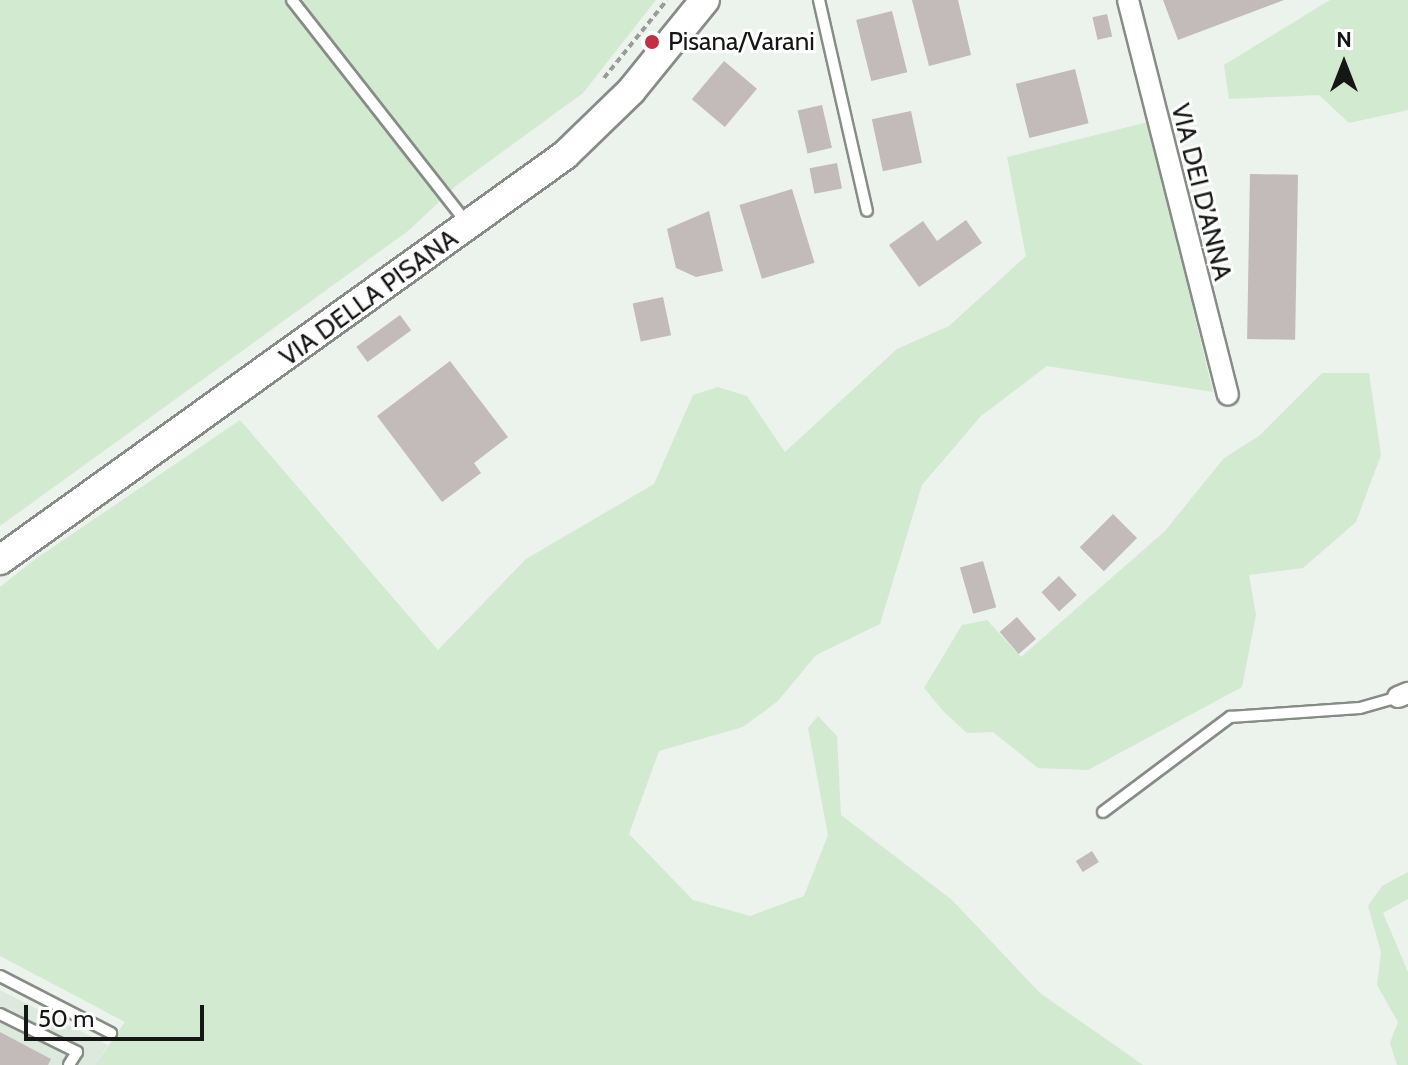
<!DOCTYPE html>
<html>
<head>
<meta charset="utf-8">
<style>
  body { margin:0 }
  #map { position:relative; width:1408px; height:1065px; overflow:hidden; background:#ecf2ec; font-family:Cabin,sans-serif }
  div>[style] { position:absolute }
  .built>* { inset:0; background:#dee9dd }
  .green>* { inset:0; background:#d2ead0 }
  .building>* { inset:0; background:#c3baba; transform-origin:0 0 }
  .path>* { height:4px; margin-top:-2px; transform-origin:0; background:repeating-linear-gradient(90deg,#989d98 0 6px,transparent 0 10px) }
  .roads { filter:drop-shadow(2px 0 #878c87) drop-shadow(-2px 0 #878c87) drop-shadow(0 2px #878c87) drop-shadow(0 -2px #878c87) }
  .service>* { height:10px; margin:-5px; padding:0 5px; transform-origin:5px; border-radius:5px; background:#fff }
  .minor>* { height:20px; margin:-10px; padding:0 10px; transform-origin:10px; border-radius:10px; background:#fff }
  .secondary>* { height:28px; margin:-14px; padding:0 14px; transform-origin:14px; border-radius:14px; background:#fff }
  .dots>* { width:22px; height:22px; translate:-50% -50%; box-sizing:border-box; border:4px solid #fff; border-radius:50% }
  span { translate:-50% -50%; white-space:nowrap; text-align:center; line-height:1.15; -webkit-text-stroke:6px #fff; paint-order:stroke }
  .poi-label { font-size:26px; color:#151715 }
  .left { translate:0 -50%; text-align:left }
  .street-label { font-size:26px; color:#151715 }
  .north { position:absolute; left:1304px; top:24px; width:80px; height:80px; -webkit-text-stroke:6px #fff; paint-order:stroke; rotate:0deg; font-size:22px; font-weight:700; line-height:32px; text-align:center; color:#151715 }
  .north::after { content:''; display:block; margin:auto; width:28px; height:36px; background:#151715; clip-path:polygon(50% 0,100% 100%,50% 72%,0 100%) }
  .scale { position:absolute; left:24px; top:1005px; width:180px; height:36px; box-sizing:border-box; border:4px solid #151715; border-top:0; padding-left:10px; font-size:24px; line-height:28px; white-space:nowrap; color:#151715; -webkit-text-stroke:6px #fff; paint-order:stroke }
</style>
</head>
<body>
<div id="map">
  <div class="built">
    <div style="clip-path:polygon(0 990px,108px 1045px,95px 1065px,0 1065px)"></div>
  </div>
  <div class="green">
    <div style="clip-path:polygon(0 0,656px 0,583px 93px,457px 185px,408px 231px,0 526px)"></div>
    <div style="clip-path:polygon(1330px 0,1408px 0,1408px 110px,1349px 123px,1319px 95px,1229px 99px,1224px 65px)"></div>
    <div style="clip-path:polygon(1148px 122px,1213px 392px,1047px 366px,981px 416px,922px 485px,880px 624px,816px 655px,778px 701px,743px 727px,659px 751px,629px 834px,693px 900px,750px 916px,804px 896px,828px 835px,808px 728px,818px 716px,837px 736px,841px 815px,952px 900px,1040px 993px,1143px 1065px,95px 1065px,125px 1022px,0 956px,0 587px,34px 560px,240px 420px,438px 650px,526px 559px,654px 484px,693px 395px,718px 387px,747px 396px,785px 452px,897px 349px,949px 326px,1026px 256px,1007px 157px)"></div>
    <div style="clip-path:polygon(1322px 373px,1369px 373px,1381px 455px,1356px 522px,1303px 568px,1249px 575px,1256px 615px,1242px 687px,1088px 770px,1038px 768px,993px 732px,967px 733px,944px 712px,924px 688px,962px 625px,987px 620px,1021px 657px,1165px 531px,1224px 458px,1259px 436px)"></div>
    <div style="clip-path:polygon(1408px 872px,1408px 899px,1383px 913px,1408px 972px,1408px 1065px,1397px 1065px,1390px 1043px,1398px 1022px,1377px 985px,1381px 952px,1368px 906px,1382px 886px)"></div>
  </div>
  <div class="building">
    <div style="clip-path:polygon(912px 0,958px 0,971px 55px,929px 66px)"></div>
    <div style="clip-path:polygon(1163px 0,1284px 0,1178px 40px)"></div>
    <div style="left:892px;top:11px;width:63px;height:37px;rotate:76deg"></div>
    <div style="left:1107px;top:14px;width:23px;height:15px;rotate:77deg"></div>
    <div style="left:724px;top:61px;width:43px;height:50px;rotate:40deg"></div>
    <div style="left:1075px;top:69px;width:56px;height:61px;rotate:76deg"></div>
    <div style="left:822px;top:105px;width:44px;height:25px;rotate:77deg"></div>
    <div style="left:911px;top:111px;width:53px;height:40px;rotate:78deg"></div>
    <div style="left:837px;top:163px;width:26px;height:28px;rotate:79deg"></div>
    <div style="left:1250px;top:174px;width:48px;height:165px;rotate:1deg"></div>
    <div style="left:792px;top:189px;width:77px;height:55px;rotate:73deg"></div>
    <div style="clip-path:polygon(709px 211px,723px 271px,696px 277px,676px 268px,667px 229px)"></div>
    <div style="clip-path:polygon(966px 220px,982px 243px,919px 287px,889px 245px,923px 221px,937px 241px)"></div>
    <div style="left:663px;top:297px;width:39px;height:31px;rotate:78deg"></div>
    <div style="left:400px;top:315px;width:19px;height:54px;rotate:54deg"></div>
    <div style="clip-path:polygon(450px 361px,508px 437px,474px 463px,481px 473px,442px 502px,377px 416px)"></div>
    <div style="left:1113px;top:514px;width:34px;height:47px;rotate:45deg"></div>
    <div style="left:983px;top:561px;width:48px;height:24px;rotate:74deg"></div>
    <div style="left:1059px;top:576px;width:26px;height:24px;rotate:47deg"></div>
    <div style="left:1017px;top:617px;width:29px;height:23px;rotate:49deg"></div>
    <div style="left:1092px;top:851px;width:13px;height:19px;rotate:58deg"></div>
    <div style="clip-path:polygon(0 1032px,51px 1059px,48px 1065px,0 1065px)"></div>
  </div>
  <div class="path">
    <div style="left:604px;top:78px;width:100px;rotate:-51.1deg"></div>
  </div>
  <div class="roads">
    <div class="service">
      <div style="left:292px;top:0;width:282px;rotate:51.9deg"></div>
      <div style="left:819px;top:0;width:216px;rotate:77.2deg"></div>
      <div style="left:1103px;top:812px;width:159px;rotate:-36.8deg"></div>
      <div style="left:1230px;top:717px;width:130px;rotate:-4deg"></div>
      <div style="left:1360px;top:708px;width:40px;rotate:-16deg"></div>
      <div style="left:0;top:976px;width:125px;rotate:27.2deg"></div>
      <div style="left:0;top:1014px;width:86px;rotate:26.3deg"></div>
      <div style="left:77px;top:1052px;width:15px;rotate:122deg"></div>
    </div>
    <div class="minor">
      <div style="left:1128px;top:0;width:407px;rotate:75.8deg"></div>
      <div style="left:1398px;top:697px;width:11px;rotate:-22deg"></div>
    </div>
    <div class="secondary">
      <div style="left:0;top:560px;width:695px;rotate:-35.63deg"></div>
      <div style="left:565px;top:155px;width:92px;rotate:-44.1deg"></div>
      <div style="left:631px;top:91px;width:117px;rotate:-50.9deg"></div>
    </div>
  </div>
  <div class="dots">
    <div style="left:652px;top:42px;background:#c13045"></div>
  </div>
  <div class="poi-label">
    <span class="left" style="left:668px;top:42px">Pisana/Varani</span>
  </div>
  <div class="street-label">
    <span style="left:1201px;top:192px;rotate:76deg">VIA DEI D’ANNA</span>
    <span style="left:369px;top:298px;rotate:-36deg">VIA DELLA PISANA</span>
  </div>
  <div class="north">N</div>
  <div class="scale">50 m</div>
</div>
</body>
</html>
